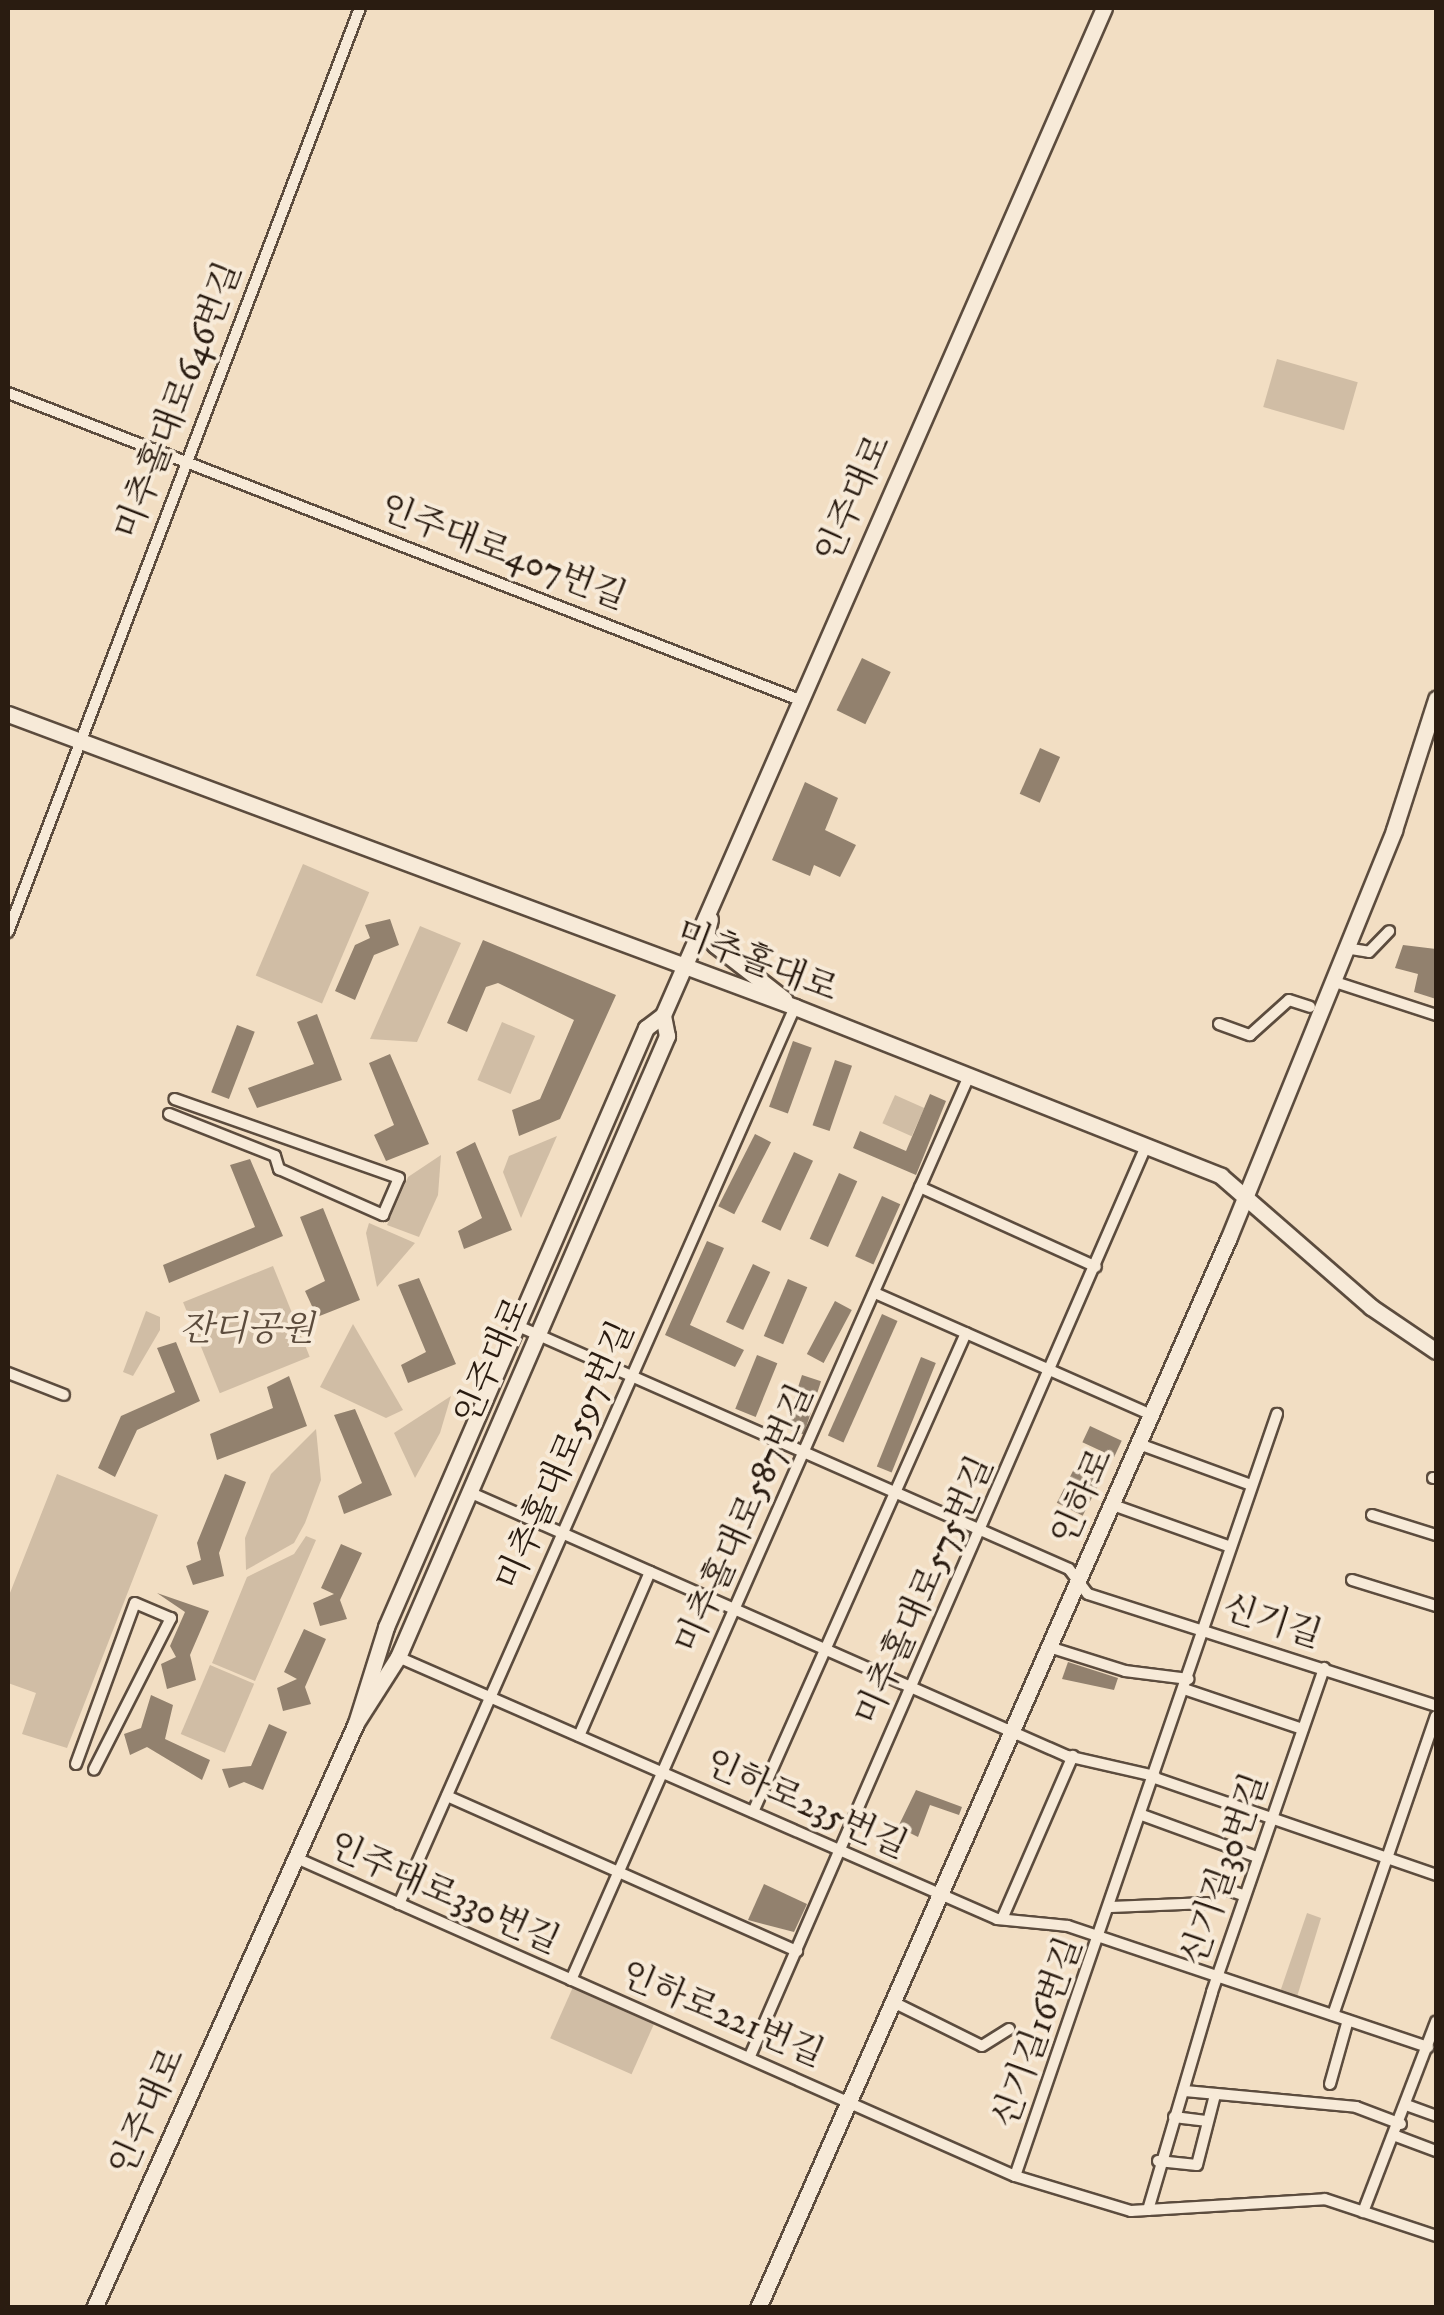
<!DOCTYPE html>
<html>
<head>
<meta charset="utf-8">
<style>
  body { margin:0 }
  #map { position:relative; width:1444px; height:2315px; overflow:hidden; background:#f2dec3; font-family:"IM FELL DW Pica","Noto Serif KR",serif }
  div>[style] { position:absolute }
  .green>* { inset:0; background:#d0bda5; transform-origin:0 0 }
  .building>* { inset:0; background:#92816e; transform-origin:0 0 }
  .roads { filter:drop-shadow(2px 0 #5c4c3e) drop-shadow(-2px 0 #5c4c3e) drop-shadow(0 2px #5c4c3e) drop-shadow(0 -2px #5c4c3e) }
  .street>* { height:10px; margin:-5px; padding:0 5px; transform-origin:5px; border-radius:5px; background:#f7ead8 }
  .secondary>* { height:15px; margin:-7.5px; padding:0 7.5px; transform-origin:7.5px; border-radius:7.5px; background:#f7ead8 }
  span { translate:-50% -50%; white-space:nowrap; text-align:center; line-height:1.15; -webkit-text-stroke:8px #f7ead8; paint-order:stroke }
  .street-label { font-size:35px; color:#2a1c11 }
  .park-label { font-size:35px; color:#5c4c3d; font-style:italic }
  .frame { position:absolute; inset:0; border:10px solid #2a1c11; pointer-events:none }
</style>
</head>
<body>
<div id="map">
  <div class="green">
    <div style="left:1277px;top:359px;width:84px;height:50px;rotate:16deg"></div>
    <div style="left:303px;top:864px;width:72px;height:121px;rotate:23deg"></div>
    <div style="clip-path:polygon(420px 926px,461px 943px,417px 1042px,370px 1039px)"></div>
    <div style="left:502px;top:1022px;width:36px;height:63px;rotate:23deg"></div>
    <div style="left:895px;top:1095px;width:32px;height:31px;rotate:24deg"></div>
    <div style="clip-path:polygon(557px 1136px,521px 1218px,503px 1172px,509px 1156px)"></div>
    <div style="clip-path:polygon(441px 1155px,438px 1195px,419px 1237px,387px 1225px,408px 1177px)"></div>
    <div style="clip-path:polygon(369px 1223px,415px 1243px,377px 1287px,366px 1233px)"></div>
    <div style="left:273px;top:1266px;width:98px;height:97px;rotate:68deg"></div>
    <div style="clip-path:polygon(146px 1311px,160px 1317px,160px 1330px,133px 1376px,123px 1372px)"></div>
    <div style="clip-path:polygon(353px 1324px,403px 1410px,386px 1418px,320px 1387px)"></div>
    <div style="clip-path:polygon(451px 1396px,440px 1433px,415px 1478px,394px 1433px)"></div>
    <div style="clip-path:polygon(316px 1429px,321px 1480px,305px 1523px,294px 1543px,246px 1570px,245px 1538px,271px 1474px)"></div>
    <div style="clip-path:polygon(57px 1474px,158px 1515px,67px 1748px,22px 1734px,36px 1693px,8px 1683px,8px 1598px)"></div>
    <div style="clip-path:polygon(306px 1536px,316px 1540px,255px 1681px,212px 1663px,247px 1577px,294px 1554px)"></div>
    <div style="left:210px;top:1665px;width:48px;height:75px;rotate:23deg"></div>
    <div style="clip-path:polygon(1307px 1913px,1321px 1918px,1296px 2000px,1279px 1995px)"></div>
    <div style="left:573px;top:1987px;width:89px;height:56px;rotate:24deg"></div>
  </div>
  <div class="building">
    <div style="left:862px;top:658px;width:32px;height:58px;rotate:26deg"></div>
    <div style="left:1040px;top:748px;width:22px;height:50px;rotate:24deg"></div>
    <div style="clip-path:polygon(805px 782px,838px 798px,825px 830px,856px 845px,840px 877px,814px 865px,810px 876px,772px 860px)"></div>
    <div style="clip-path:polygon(390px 919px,399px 945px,374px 955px,355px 1000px,335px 991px,355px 945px,370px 938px,365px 925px)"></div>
    <div style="clip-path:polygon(483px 940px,616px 995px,560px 1119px,519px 1136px,512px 1110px,540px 1099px,574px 1020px,498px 983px,486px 987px,467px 1032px,447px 1023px)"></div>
    <div style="clip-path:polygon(1403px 945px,1436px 949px,1436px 999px,1414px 992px,1418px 974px,1395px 968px)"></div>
    <div style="clip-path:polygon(317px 1014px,342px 1080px,257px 1108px,248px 1088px,314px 1064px,297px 1022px)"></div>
    <div style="left:237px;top:1025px;width:19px;height:72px;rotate:21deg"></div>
    <div style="left:793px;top:1041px;width:20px;height:70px;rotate:20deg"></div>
    <div style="clip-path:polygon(390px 1054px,429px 1144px,386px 1161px,374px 1135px,394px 1125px,369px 1063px)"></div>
    <div style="left:835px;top:1060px;width:18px;height:69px;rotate:19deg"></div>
    <div style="clip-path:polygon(930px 1094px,946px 1101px,916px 1175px,853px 1148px,860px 1131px,906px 1151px)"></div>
    <div style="left:755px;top:1134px;width:18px;height:81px;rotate:27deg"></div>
    <div style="clip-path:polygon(475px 1142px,512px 1230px,464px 1249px,458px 1231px,482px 1218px,456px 1152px)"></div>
    <div style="left:794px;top:1152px;width:21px;height:77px;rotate:25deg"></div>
    <div style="clip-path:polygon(250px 1159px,283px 1236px,169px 1283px,163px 1265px,255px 1227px,230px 1165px)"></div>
    <div style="left:839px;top:1173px;width:20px;height:72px;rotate:24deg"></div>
    <div style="left:882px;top:1196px;width:20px;height:66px;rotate:24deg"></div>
    <div style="clip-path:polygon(323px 1208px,360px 1300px,317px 1317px,305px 1291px,325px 1281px,300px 1217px)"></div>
    <div style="clip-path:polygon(707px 1241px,724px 1248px,690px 1325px,744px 1350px,735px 1367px,665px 1335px)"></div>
    <div style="left:753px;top:1264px;width:19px;height:64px;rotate:25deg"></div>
    <div style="clip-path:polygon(419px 1278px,456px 1364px,408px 1383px,401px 1365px,426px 1352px,398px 1285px)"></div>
    <div style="left:788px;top:1279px;width:21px;height:62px;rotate:23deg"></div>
    <div style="left:835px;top:1301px;width:19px;height:60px;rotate:28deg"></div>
    <div style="left:882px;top:1314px;width:17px;height:133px;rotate:24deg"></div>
    <div style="clip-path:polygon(176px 1342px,200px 1401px,137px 1430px,115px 1477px,98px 1468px,121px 1416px,175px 1392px,157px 1348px)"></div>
    <div style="left:757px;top:1355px;width:22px;height:58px;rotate:22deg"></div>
    <div style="left:921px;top:1357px;width:16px;height:118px;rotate:22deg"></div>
    <div style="left:802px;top:1375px;width:20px;height:56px;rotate:18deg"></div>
    <div style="clip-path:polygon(289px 1376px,307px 1426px,217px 1460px,210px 1434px,273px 1408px,267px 1387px)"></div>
    <div style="clip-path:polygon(355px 1409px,392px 1495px,344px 1514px,338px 1496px,362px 1483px,334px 1415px)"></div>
    <div style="left:1090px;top:1426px;width:35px;height:18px;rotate:25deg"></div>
    <div style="left:1075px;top:1467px;width:29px;height:40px;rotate:27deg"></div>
    <div style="clip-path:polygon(225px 1474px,246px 1482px,219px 1553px,224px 1576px,193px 1585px,186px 1566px,201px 1560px,197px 1543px)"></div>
    <div style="clip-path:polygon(341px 1544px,362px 1553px,340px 1600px,347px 1619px,320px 1626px,313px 1603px,334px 1594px,321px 1588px)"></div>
    <div style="clip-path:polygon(157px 1593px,209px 1611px,190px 1655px,196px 1680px,167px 1689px,161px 1664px,176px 1657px,170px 1646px,185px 1612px)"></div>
    <div style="clip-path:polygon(304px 1629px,326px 1639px,305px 1687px,311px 1704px,283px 1711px,277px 1688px,297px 1679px,284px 1672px)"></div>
    <div style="clip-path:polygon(1068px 1662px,1118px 1678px,1114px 1690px,1062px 1679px)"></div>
    <div style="clip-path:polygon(151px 1695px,173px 1705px,165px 1739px,210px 1760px,202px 1780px,147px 1747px,130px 1755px,124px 1734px,141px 1728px)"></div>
    <div style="clip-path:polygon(269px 1724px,287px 1732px,263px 1790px,244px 1782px,229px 1788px,222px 1769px,251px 1766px)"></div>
    <div style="clip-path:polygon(916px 1790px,962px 1807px,959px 1815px,930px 1805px,918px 1837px,898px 1827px)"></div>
    <div style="clip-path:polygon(764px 1884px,807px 1904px,794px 1932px,748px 1920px)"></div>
  </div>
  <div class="roads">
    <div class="street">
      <div style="left:8px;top:393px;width:849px;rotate:21.19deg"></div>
      <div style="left:8px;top:932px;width:989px;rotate:-69.15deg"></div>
      <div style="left:1345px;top:948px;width:24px;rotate:9deg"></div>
      <div style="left:1369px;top:952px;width:29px;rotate:-46deg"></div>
      <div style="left:1332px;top:981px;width:109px;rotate:18.1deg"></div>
      <div style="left:1219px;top:1024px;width:33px;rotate:20deg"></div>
      <div style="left:1250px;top:1035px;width:52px;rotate:-41.9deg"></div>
      <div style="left:1289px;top:1000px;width:22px;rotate:18deg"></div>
      <div style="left:169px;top:1114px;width:114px;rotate:21.6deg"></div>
      <div style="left:275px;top:1156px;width:14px;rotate:73deg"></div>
      <div style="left:279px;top:1169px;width:114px;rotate:23.9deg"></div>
      <div style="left:383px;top:1215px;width:40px;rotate:-66.6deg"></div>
      <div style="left:399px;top:1178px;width:238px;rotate:-160.6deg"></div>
      <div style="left:920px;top:1187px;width:193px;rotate:24.4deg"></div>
      <div style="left:875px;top:1293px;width:303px;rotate:23.8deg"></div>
      <div style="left:518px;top:1326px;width:602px;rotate:23.8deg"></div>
      <div style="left:1069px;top:1569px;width:31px;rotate:53deg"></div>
      <div style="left:1088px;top:1594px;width:366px;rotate:17.8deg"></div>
      <div style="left:8px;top:1373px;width:60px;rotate:21.4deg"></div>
      <div style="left:1139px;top:1444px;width:119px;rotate:20.1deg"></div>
      <div style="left:1433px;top:1478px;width:3px"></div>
      <div style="left:469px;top:1492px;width:654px;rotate:23.82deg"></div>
      <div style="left:1067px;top:1756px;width:90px;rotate:12.8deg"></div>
      <div style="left:1113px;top:1505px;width:125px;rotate:19.6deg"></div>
      <div style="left:1372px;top:1515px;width:67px;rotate:17.4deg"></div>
      <div style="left:1352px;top:1580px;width:88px;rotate:17.2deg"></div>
      <div style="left:1049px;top:1647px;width:80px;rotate:17.5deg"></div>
      <div style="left:1125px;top:1671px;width:64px;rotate:7.2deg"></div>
      <div style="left:398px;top:1657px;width:654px;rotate:23.62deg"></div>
      <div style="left:997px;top:1919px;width:71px;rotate:5.6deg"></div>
      <div style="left:1068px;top:1926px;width:380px;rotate:18.6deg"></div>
      <div style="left:1184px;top:1689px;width:125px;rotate:18.7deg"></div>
      <div style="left:579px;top:1736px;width:179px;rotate:-66.6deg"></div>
      <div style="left:76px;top:1764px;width:171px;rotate:-69.9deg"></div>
      <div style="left:135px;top:1603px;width:39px;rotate:23deg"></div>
      <div style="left:171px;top:1618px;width:170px;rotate:116.9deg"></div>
      <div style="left:1155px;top:1778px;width:297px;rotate:19deg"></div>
      <div style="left:447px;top:1796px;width:383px;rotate:23.9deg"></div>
      <div style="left:753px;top:1812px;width:524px;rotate:-66.03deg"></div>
      <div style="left:1142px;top:1815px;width:122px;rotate:20.1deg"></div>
      <div style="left:294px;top:1857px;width:788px;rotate:23.87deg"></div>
      <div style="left:1015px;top:2176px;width:121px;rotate:16.8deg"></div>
      <div style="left:1131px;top:2211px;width:194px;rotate:-3.5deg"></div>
      <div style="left:1325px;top:2199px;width:117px;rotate:18.4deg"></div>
      <div style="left:1208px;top:1883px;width:39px;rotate:19deg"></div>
      <div style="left:399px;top:1904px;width:981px;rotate:-66.18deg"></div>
      <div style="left:1111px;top:1907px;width:96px;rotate:-2.4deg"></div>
      <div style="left:1002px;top:1919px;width:178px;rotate:-66.5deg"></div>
      <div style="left:571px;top:1980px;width:988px;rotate:-66.24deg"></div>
      <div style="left:893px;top:2002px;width:99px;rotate:26.3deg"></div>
      <div style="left:982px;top:2046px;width:32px;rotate:-32deg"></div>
      <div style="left:1333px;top:2015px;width:316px;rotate:-71deg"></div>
      <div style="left:750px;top:2056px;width:992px;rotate:-66.48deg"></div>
      <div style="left:1330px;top:2084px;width:66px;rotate:-74.3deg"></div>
      <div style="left:1185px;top:2091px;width:172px;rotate:5.3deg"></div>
      <div style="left:1356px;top:2107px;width:48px;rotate:20.7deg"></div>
      <div style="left:1409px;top:2106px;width:29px;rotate:20deg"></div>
      <div style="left:1174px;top:2117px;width:32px;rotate:7deg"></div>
      <div style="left:1396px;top:2136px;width:43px;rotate:20.6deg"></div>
      <div style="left:1158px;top:2161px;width:39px;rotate:6deg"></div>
      <div style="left:1197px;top:2165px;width:72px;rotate:-75.6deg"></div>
      <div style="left:1015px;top:2176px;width:806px;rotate:-71.03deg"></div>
      <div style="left:1148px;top:2210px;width:227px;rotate:-73.6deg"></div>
      <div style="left:1212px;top:1992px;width:343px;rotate:-70.9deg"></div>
      <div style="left:1363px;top:2212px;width:204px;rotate:-69deg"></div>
    </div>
    <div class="secondary">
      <div style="left:8px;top:714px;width:840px;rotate:20.42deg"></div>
      <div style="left:795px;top:1007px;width:458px;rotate:21.6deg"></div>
      <div style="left:1221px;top:1176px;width:199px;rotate:41.1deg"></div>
      <div style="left:1371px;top:1307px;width:78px;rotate:34.1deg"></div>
      <div style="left:710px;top:919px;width:16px;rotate:104deg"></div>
      <div style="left:706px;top:935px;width:13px;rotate:48deg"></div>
      <div style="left:715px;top:945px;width:88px;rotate:38deg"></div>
      <div style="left:356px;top:1723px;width:101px;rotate:-72.6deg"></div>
      <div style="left:386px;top:1627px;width:653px;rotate:-66.54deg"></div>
      <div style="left:646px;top:1028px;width:21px;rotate:-37deg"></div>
      <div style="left:663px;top:1015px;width:1099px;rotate:-66.35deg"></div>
      <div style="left:94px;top:2308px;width:641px;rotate:-65.87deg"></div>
      <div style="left:356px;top:1723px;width:78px;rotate:-57.5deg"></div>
      <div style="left:398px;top:1657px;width:677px;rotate:-66.58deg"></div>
      <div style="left:667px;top:1036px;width:21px;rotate:-101deg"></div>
      <div style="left:758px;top:2308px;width:1170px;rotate:-66.26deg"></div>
      <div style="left:1229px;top:1237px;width:439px;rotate:-67.9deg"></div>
      <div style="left:1394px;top:830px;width:138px;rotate:-72.2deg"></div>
    </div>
  </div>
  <div class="street-label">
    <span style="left:179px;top:401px;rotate:-69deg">미추홀대로646번길</span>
    <span style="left:854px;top:499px;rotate:-66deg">인주대로</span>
    <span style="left:503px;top:553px;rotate:21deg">인주대로407번길</span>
    <span style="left:757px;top:962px;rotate:21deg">미추홀대로</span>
    <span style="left:493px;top:1361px;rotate:-66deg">인주대로</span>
    <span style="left:566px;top:1456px;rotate:-66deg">미추홀대로597번길</span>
    <span style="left:1083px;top:1497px;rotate:-66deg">인하로</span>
    <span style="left:745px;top:1519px;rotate:-66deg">미추홀대로587번길</span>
    <span style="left:925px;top:1591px;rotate:-66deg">미추홀대로575번길</span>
    <span style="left:1272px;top:1622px;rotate:18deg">신기길</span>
    <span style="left:806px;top:1805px;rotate:24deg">인하로235번길</span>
    <span style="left:1225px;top:1870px;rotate:-71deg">신기길30번길</span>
    <span style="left:444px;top:1894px;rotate:24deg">인주대로330번길</span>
    <span style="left:722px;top:2015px;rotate:23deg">인하로221번길</span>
    <span style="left:1038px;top:2033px;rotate:-70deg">신기길16번길</span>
    <span style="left:148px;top:2112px;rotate:-66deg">인주대로</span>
  </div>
  <div class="park-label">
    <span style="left:247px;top:1330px">잔디공원</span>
  </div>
  <div class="frame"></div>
</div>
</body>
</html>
